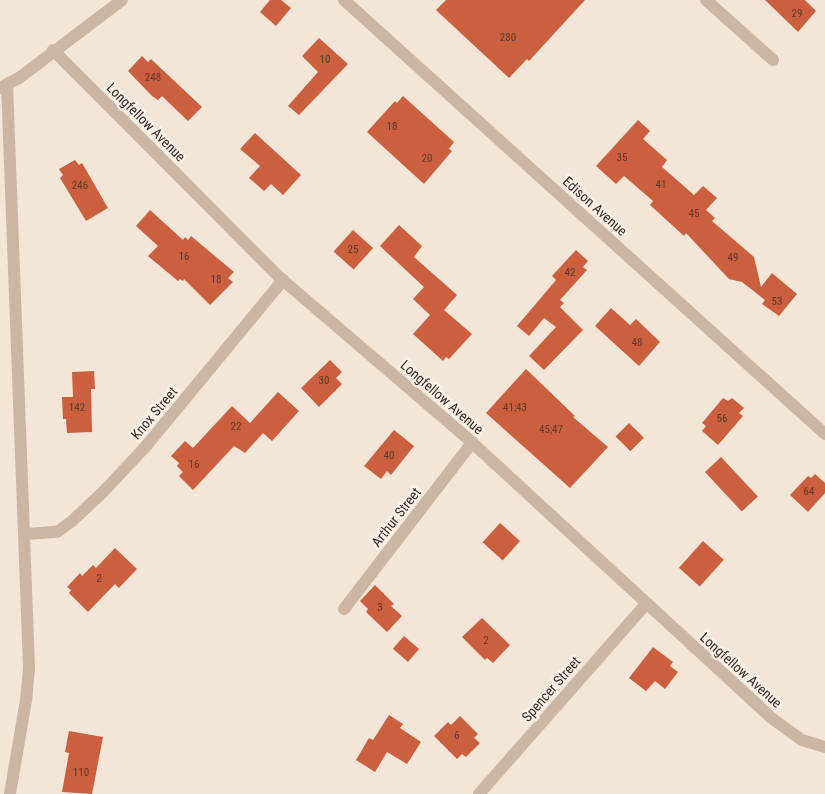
<!DOCTYPE html>
<html>
<head>
<meta charset="utf-8">
<style>
  body { margin:0 }
  #map { position:relative; width:825px; height:794px; overflow:hidden; background:#f3e6d9; font-family:"Roboto Condensed",sans-serif }
  div>[style] { position:absolute }
  .building>* { inset:0; background:#cc5f3d; transform-origin:0 0 }
  .minor>* { height:12px; margin:-6px; padding:0 6px; transform-origin:6px; border-radius:6px; background:#cbb6a4 }
  span { translate:-50% -50%; white-space:nowrap; text-align:center; line-height:1.15; -webkit-text-stroke:5px #faf0e5; paint-order:stroke }
  .number-label { font-size:11px; color:#5c382c }
  .number-label span { -webkit-text-stroke-width:0 }
  .street-label { font-size:14px; color:#362b26 }
</style>
</head>
<body>
<div id="map">
  <div class="building">
    <div style="clip-path:polygon(270px 0,281px 0,291px 8px,276px 26px,260px 12px)"></div>
    <div style="clip-path:polygon(446px 0,585px 0,529px 61px,527px 59px,509px 78px,436px 10px)"></div>
    <div style="clip-path:polygon(765px 0,805px 0,816px 11px,798px 32px)"></div>
    <div style="clip-path:polygon(319px 38px,348px 64px,299px 115px,288px 106px,318px 72px,302px 56px)"></div>
    <div style="clip-path:polygon(142px 56px,148px 62px,151px 59px,202px 107px,188px 121px,162px 96px,158px 100px,152px 96px,128px 71px)"></div>
    <div style="clip-path:polygon(403px 96px,454px 142px,449px 149px,452px 151px,424px 184px,367px 132px,395px 101px,397px 103px)"></div>
    <div style="clip-path:polygon(638px 120px,650px 131px,643px 139px,667px 160px,662px 167px,694px 195px,703px 186px,717px 198px,706px 210px,715px 218px,712px 221px,754px 257px,761px 287px,772px 273px,797px 294px,779px 316px,762px 304px,765px 300px,742px 282px,729px 279px,686px 233px,684px 236px,650px 205px,653px 201px,624px 176px,616px 184px,596px 166px)"></div>
    <div style="clip-path:polygon(255px 133px,301px 175px,283px 195px,271px 184px,264px 191px,249px 178px,260px 166px,240px 149px)"></div>
    <div style="clip-path:polygon(75px 160px,79px 165px,82px 163px,108px 208px,86px 221px,60px 178px,63px 175px,59px 169px)"></div>
    <div style="clip-path:polygon(150px 210px,183px 240px,185px 237px,188px 240px,191px 236px,234px 272px,228px 278px,233px 282px,210px 305px,184px 279px,183px 281px,180px 279px,178px 281px,148px 256px,158px 246px,136px 226px)"></div>
    <div style="clip-path:polygon(399px 225px,422px 246px,414px 257px,457px 295px,444px 310px,472px 334px,449px 359px,446px 357px,443px 361px,413px 334px,430px 315px,413px 299px,424px 287px,380px 246px)"></div>
    <div style="left:353px;top:230px;width:27px;height:29px;rotate:42deg"></div>
    <div style="clip-path:polygon(576px 250px,588px 261px,583px 267px,587px 270px,560px 300px,564px 303px,560px 307px,583px 330px,544px 370px,529px 356px,556px 327px,544px 318px,529px 336px,517px 326px,556px 280px,552px 276px)"></div>
    <div style="clip-path:polygon(611px 308px,630px 325px,636px 319px,660px 342px,639px 366px,595px 326px)"></div>
    <div style="clip-path:polygon(330px 360px,342px 372px,336px 378px,342px 384px,319px 407px,301px 388px)"></div>
    <div style="clip-path:polygon(526px 369px,575px 416px,573px 417px,608px 447px,570px 488px,486px 413px)"></div>
    <div style="clip-path:polygon(94px 371px,95px 389px,91px 389px,92px 432px,67px 433px,66px 419px,63px 419px,62px 397px,73px 397px,72px 372px)"></div>
    <div style="clip-path:polygon(278px 392px,299px 411px,272px 441px,263px 433px,245px 453px,234px 446px,193px 490px,179px 476px,183px 472px,177px 466px,179px 463px,171px 456px,185px 441px,193px 448px,232px 406px,250px 423px)"></div>
    <div style="clip-path:polygon(723px 398px,728px 401px,732px 398px,744px 408px,739px 413px,743px 416px,718px 445px,702px 431px,706px 426px,702px 423px)"></div>
    <div style="left:629px;top:423px;width:21px;height:19px;rotate:45deg"></div>
    <div style="clip-path:polygon(394px 430px,414px 446px,391px 475px,387px 471px,381px 479px,364px 466px)"></div>
    <div style="left:721px;top:457px;width:54px;height:22px;rotate:47deg"></div>
    <div style="clip-path:polygon(815px 474px,825px 483px,825px 493px,808px 512px,790px 495px,808px 476px,811px 478px)"></div>
    <div style="left:500px;top:523px;width:27px;height:26px;rotate:42deg"></div>
    <div style="left:703px;top:541px;width:28px;height:36px;rotate:42deg"></div>
    <div style="clip-path:polygon(115px 548px,137px 569px,119px 588px,115px 584px,88px 612px,69px 593px,71px 590px,67px 587px,80px 573px,82px 576px,93px 565px,96px 568px)"></div>
    <div style="clip-path:polygon(375px 585px,394px 604px,391px 606px,402px 616px,387px 632px,366px 612px,368px 609px,360px 601px)"></div>
    <div style="clip-path:polygon(482px 618px,510px 645px,493px 663px,487px 658px,485px 660px,462px 637px)"></div>
    <div style="left:404px;top:636px;width:20px;height:17px;rotate:41deg"></div>
    <div style="clip-path:polygon(653px 647px,673px 662px,670px 666px,678px 672px,665px 689px,655px 681px,646px 691px,629px 678px)"></div>
    <div style="clip-path:polygon(389px 715px,403px 724px,400px 728px,421px 742px,407px 764px,387px 752px,375px 772px,356px 760px,369px 738px,373px 740px)"></div>
    <div style="clip-path:polygon(460px 716px,478px 734px,474px 738px,480px 743px,466px 757px,462px 754px,457px 759px,434px 736px,448px 722px,451px 725px)"></div>
    <div style="clip-path:polygon(69px 731px,103px 737px,92px 794px,62px 792px,69px 753px,65px 752px)"></div>
  </div>
  <div class="minor">
    <div style="left:344px;top:0;width:648px;rotate:42.06deg"></div>
    <div style="left:706px;top:0;width:90px;rotate:41.8deg"></div>
    <div style="left:53px;top:50px;width:319px;rotate:45.1deg"></div>
    <div style="left:278px;top:276px;width:248px;rotate:40.6deg"></div>
    <div style="left:466px;top:437px;width:413px;rotate:42.6deg"></div>
    <div style="left:770px;top:717px;width:39px;rotate:36deg"></div>
    <div style="left:802px;top:740px;width:24px;rotate:17deg"></div>
    <div style="left:7px;top:84px;width:584px;rotate:87.84deg"></div>
    <div style="left:29px;top:668px;width:32px;rotate:95deg"></div>
    <div style="left:26px;top:700px;width:95px;rotate:99.7deg"></div>
    <div style="left:0;top:88px;width:21px;rotate:-28deg"></div>
    <div style="left:19px;top:78px;width:129px;rotate:-37.1deg"></div>
    <div style="left:26px;top:534px;width:31px;rotate:-4deg"></div>
    <div style="left:57px;top:532px;width:17px;rotate:-36deg"></div>
    <div style="left:71px;top:522px;width:45px;rotate:-43.2deg"></div>
    <div style="left:104px;top:491px;width:63px;rotate:-46.9deg"></div>
    <div style="left:147px;top:445px;width:214px;rotate:-50.5deg"></div>
    <div style="left:344px;top:609px;width:210px;rotate:-52.4deg"></div>
    <div style="left:479px;top:794px;width:253px;rotate:-48.7deg"></div>
  </div>
  <div class="number-label">
    <span style="left:797px;top:14px">29</span>
    <span style="left:508px;top:38px">280</span>
    <span style="left:325px;top:60px">10</span>
    <span style="left:153px;top:78px">248</span>
    <span style="left:392px;top:127px">18</span>
    <span style="left:622px;top:158px">35</span>
    <span style="left:427px;top:159px">20</span>
    <span style="left:661px;top:185px">41</span>
    <span style="left:80px;top:186px">246</span>
    <span style="left:694px;top:214px">45</span>
    <span style="left:353px;top:250px">25</span>
    <span style="left:184px;top:257px">16</span>
    <span style="left:733px;top:258px">49</span>
    <span style="left:570px;top:273px">42</span>
    <span style="left:216px;top:280px">18</span>
    <span style="left:777px;top:302px">53</span>
    <span style="left:637px;top:343px">48</span>
    <span style="left:324px;top:381px">30</span>
    <span style="left:77px;top:408px">142</span>
    <span style="left:515px;top:408px">41;43</span>
    <span style="left:722px;top:419px">56</span>
    <span style="left:236px;top:427px">22</span>
    <span style="left:551px;top:430px">45;47</span>
    <span style="left:389px;top:456px">40</span>
    <span style="left:194px;top:465px">16</span>
    <span style="left:809px;top:492px">64</span>
    <span style="left:99px;top:579px">2</span>
    <span style="left:380px;top:608px">3</span>
    <span style="left:486px;top:641px">2</span>
    <span style="left:457px;top:736px">6</span>
    <span style="left:81px;top:773px">110</span>
  </div>
  <div class="street-label">
    <span style="left:146px;top:122px;rotate:45deg">Longfellow Avenue</span>
    <span style="left:595px;top:206px;rotate:42deg">Edison Avenue</span>
    <span style="left:442px;top:397px;rotate:41deg">Longfellow Avenue</span>
    <span style="left:154px;top:413px;rotate:-50deg">Knox Street</span>
    <span style="left:396px;top:517px;rotate:-52deg">Arthur Street</span>
    <span style="left:741px;top:670px;rotate:42deg">Longfellow Avenue</span>
    <span style="left:551px;top:689px;rotate:-49deg">Spencer Street</span>
  </div>
</div>
</body>
</html>
